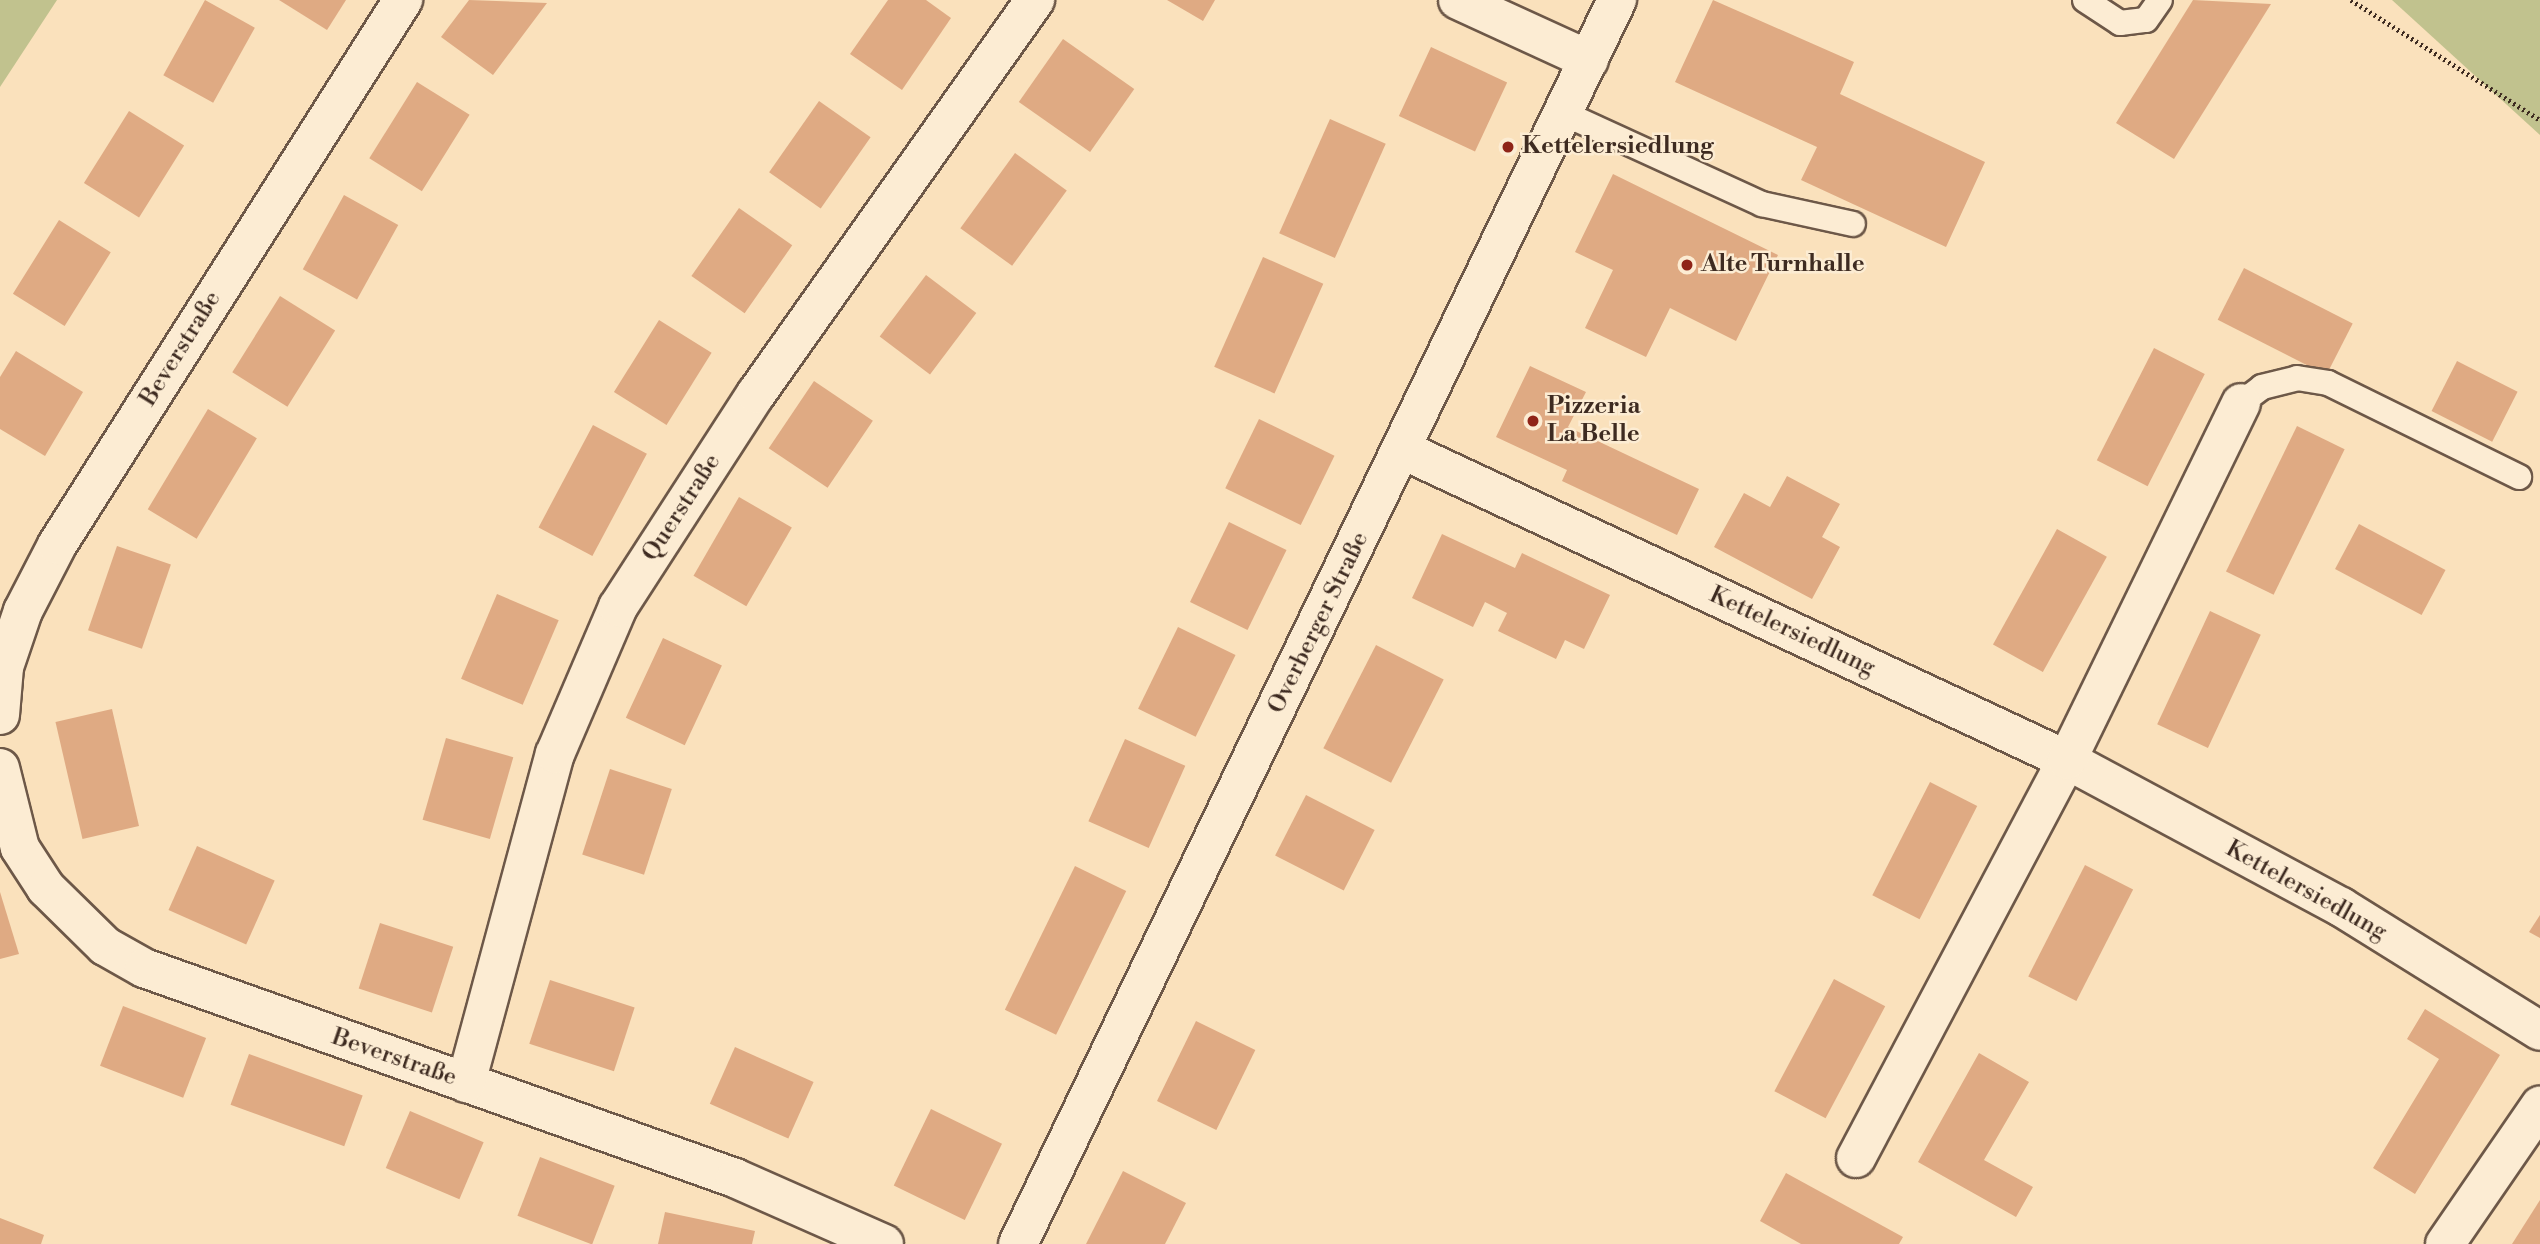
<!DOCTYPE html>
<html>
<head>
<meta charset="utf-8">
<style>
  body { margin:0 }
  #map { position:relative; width:2540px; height:1244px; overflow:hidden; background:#fae1bc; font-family:"Libre Bodoni",serif }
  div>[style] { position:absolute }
  .green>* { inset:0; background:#c1c28e }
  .building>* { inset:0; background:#dfaa83; transform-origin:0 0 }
  .path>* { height:4.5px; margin-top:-2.25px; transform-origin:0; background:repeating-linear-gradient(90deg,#3e2b21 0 2px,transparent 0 5.5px) }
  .roads { filter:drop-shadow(2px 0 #6d5848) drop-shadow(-2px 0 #6d5848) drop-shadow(0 2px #6d5848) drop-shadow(0 -2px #6d5848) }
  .service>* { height:24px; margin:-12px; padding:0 12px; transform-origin:12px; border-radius:12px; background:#fcecd3 }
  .minor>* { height:38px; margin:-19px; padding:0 19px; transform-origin:19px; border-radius:19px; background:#fcecd3 }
  .dots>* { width:19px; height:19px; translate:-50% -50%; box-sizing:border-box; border:4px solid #fcecd3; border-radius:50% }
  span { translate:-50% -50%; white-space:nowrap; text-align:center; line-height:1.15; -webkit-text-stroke:5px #fcecd3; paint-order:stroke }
  .poi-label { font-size:24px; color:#3e2b21; font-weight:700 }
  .left { translate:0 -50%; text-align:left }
  .street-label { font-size:24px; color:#3e2b21 }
</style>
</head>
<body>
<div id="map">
  <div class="green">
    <div style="clip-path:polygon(0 0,57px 0,0 87px)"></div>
    <div style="clip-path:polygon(2392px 0,2540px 0,2540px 135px)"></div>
  </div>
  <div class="building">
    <div style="left:205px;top:0;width:57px;height:86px;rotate:29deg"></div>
    <div style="clip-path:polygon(279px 0,346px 0,327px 30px)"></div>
    <div style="clip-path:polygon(469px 0,547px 3px,493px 75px,441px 37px)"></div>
    <div style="clip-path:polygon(888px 0,926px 0,951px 18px,902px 90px,850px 54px)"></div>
    <div style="clip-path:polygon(1167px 0,1215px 0,1203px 21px)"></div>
    <div style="clip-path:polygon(1713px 0,1854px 62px,1840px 94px,1985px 162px,1946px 247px,1801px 180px,1817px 147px,1675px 82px)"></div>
    <div style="clip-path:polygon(2193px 0,2271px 4px,2174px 159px,2116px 123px)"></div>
    <div style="left:1063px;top:39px;width:87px;height:77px;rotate:35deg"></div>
    <div style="left:1431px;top:47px;width:84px;height:76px;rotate:25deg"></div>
    <div style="left:417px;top:82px;width:62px;height:90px;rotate:32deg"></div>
    <div style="left:819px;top:101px;width:63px;height:87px;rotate:35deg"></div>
    <div style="left:129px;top:111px;width:65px;height:85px;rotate:32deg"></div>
    <div style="left:1330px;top:119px;width:61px;height:125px;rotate:24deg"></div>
    <div style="left:1015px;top:153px;width:64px;height:93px;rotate:36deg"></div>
    <div style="clip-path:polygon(1613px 174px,1778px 255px,1736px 341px,1670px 308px,1646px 357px,1585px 328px,1613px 270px,1575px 252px)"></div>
    <div style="left:344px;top:195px;width:62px;height:85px;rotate:29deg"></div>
    <div style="left:739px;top:208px;width:65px;height:83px;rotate:35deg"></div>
    <div style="left:59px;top:220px;width:61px;height:87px;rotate:32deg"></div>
    <div style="left:1263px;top:257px;width:66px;height:120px;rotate:24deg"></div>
    <div style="left:2244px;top:268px;width:122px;height:58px;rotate:27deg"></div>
    <div style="left:926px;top:275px;width:63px;height:77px;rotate:37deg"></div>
    <div style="left:280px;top:296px;width:65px;height:90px;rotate:32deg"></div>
    <div style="left:659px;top:320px;width:62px;height:85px;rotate:32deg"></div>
    <div style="left:2154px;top:348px;width:57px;height:126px;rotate:27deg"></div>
    <div style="clip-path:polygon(16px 351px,83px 392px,45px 456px,0 429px,0 377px)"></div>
    <div style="left:2457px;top:361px;width:68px;height:56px;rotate:27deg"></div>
    <div style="clip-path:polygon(1530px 366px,1586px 392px,1568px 427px,1699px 489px,1677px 535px,1562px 481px,1567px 470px,1496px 437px)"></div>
    <div style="left:814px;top:381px;width:71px;height:81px;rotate:34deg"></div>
    <div style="left:208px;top:409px;width:57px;height:117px;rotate:31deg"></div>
    <div style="left:1259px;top:419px;width:84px;height:77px;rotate:26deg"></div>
    <div style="left:593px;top:425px;width:61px;height:116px;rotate:28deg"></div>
    <div style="left:2297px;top:426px;width:53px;height:162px;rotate:26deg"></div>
    <div style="clip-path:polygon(1787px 476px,1840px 504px,1822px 537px,1840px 547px,1812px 599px,1714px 547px,1744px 493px,1770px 507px)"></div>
    <div style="left:739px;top:497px;width:61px;height:91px;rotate:30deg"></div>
    <div style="left:1229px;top:522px;width:64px;height:89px;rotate:26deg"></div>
    <div style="left:2359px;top:524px;width:98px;height:51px;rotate:28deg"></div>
    <div style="left:2057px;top:529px;width:57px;height:132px;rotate:29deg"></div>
    <div style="clip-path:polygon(1442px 534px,1515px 568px,1522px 553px,1610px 595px,1584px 649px,1565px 640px,1556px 659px,1498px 631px,1507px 613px,1485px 602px,1473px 627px,1412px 598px)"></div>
    <div style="left:117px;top:546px;width:57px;height:89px;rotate:19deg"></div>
    <div style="left:497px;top:594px;width:67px;height:92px;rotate:23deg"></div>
    <div style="left:2210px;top:611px;width:56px;height:125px;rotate:25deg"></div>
    <div style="left:1178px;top:627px;width:64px;height:91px;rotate:26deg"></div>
    <div style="left:663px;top:638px;width:65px;height:88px;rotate:25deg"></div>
    <div style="left:1376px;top:645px;width:76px;height:116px;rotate:27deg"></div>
    <div style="left:112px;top:709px;width:120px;height:58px;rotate:77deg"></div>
    <div style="left:446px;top:738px;width:70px;height:85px;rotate:16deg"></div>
    <div style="left:1125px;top:739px;width:66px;height:90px;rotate:24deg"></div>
    <div style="left:610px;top:769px;width:65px;height:90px;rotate:18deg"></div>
    <div style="left:1930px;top:782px;width:53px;height:127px;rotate:27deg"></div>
    <div style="left:1306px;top:795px;width:77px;height:68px;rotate:27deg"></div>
    <div style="left:197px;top:846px;width:85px;height:70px;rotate:24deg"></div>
    <div style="left:2085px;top:865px;width:54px;height:125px;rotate:27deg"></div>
    <div style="left:1075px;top:866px;width:57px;height:160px;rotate:26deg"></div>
    <div style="clip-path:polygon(0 892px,19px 954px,0 959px)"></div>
    <div style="clip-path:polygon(2540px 915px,2540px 938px,2529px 932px)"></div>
    <div style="left:380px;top:923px;width:77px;height:69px;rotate:18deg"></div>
    <div style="left:1834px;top:979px;width:58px;height:127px;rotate:28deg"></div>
    <div style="left:550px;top:980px;width:89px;height:67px;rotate:18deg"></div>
    <div style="left:123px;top:1006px;width:89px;height:64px;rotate:21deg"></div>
    <div style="clip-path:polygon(2425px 1009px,2500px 1055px,2415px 1194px,2373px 1168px,2439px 1059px,2407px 1039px)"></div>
    <div style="left:1196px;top:1021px;width:66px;height:89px;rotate:26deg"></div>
    <div style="left:735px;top:1047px;width:86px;height:62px;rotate:24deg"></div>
    <div style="clip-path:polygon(1979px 1053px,2029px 1082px,1984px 1160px,2033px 1187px,2016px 1217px,1918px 1162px)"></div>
    <div style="left:249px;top:1054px;width:121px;height:54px;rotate:20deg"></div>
    <div style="left:931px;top:1109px;width:79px;height:85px;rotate:26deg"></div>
    <div style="left:410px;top:1111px;width:80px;height:62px;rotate:23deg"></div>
    <div style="left:540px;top:1157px;width:80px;height:63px;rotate:21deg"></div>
    <div style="clip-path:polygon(1123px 1171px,1186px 1203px,1165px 1244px,1086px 1244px)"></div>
    <div style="clip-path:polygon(1786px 1173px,1903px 1237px,1899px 1244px,1801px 1244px,1760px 1221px)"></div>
    <div style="clip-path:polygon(2540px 1200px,2540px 1244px,2512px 1244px)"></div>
    <div style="clip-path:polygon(665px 1212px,755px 1231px,752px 1244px,658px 1244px)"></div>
    <div style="clip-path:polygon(0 1218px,44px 1235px,41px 1244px,0 1244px)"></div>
  </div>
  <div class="path">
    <div style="left:2351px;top:0;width:224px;rotate:32.4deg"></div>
  </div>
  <div class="roads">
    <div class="service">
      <div style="left:2085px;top:0;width:42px;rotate:33.3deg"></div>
      <div style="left:2120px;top:23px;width:26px;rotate:-7deg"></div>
      <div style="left:2146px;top:20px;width:24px;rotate:-55deg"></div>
      <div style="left:1563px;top:113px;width:219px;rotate:24.6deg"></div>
      <div style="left:1762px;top:204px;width:93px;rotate:12.4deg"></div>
      <div style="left:2241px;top:403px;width:26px;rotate:-37deg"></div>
      <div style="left:2262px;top:387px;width:36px;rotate:-14deg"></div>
      <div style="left:2297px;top:378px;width:31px;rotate:9deg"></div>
      <div style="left:2328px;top:383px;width:213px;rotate:26.2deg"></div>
    </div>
    <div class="minor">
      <div style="left:1458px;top:0;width:144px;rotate:24.6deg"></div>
      <div style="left:1403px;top:450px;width:733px;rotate:25.03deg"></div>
      <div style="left:2067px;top:760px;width:311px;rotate:28.2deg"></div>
      <div style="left:2341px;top:907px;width:234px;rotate:31.9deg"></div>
      <div style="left:0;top:715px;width:48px;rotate:-85.2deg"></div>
      <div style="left:4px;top:667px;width:59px;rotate:-71.3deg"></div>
      <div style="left:23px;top:611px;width:74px;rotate:-62.7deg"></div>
      <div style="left:57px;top:545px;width:646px;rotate:-57.59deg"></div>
      <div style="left:0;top:768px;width:82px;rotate:76deg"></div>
      <div style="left:20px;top:848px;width:48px;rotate:57deg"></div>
      <div style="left:46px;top:888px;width:83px;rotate:44.5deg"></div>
      <div style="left:105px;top:946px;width:45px;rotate:29.4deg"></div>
      <div style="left:144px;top:968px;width:627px;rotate:19.56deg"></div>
      <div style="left:735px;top:1178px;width:163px;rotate:23.9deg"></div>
      <div style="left:466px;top:1083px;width:341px;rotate:-74.9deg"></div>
      <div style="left:555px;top:754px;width:160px;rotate:-66.8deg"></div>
      <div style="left:618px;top:607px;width:254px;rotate:-57.1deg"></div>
      <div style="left:756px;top:394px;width:483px;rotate:-54.7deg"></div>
      <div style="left:1856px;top:1158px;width:450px;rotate:-62.1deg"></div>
      <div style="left:2067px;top:760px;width:397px;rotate:-64deg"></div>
      <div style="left:1018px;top:1244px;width:1381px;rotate:-64.29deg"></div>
      <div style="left:2445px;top:1244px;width:168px;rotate:-55.5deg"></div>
    </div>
  </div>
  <div class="dots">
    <div style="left:1508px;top:147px;background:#8f2418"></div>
    <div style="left:1687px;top:265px;background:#8f2418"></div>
    <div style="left:1533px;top:421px;background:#8f2418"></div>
  </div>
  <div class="poi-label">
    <span class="left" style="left:1522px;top:147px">Kettelersiedlung</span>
    <span class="left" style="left:1701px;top:265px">Alte Turnhalle</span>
    <span class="left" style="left:1547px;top:421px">Pizzeria<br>La Belle</span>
  </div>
  <div class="street-label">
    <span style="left:181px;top:349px;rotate:-58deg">Beverstraße</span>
    <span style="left:682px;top:508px;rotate:-57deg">Querstraße</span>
    <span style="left:1319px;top:623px;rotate:-64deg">Overberger Straße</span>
    <span style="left:1792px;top:632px;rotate:25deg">Kettelersiedlung</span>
    <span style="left:2306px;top:891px;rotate:29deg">Kettelersiedlung</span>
    <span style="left:394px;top:1058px;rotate:19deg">Beverstraße</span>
  </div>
</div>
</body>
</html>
